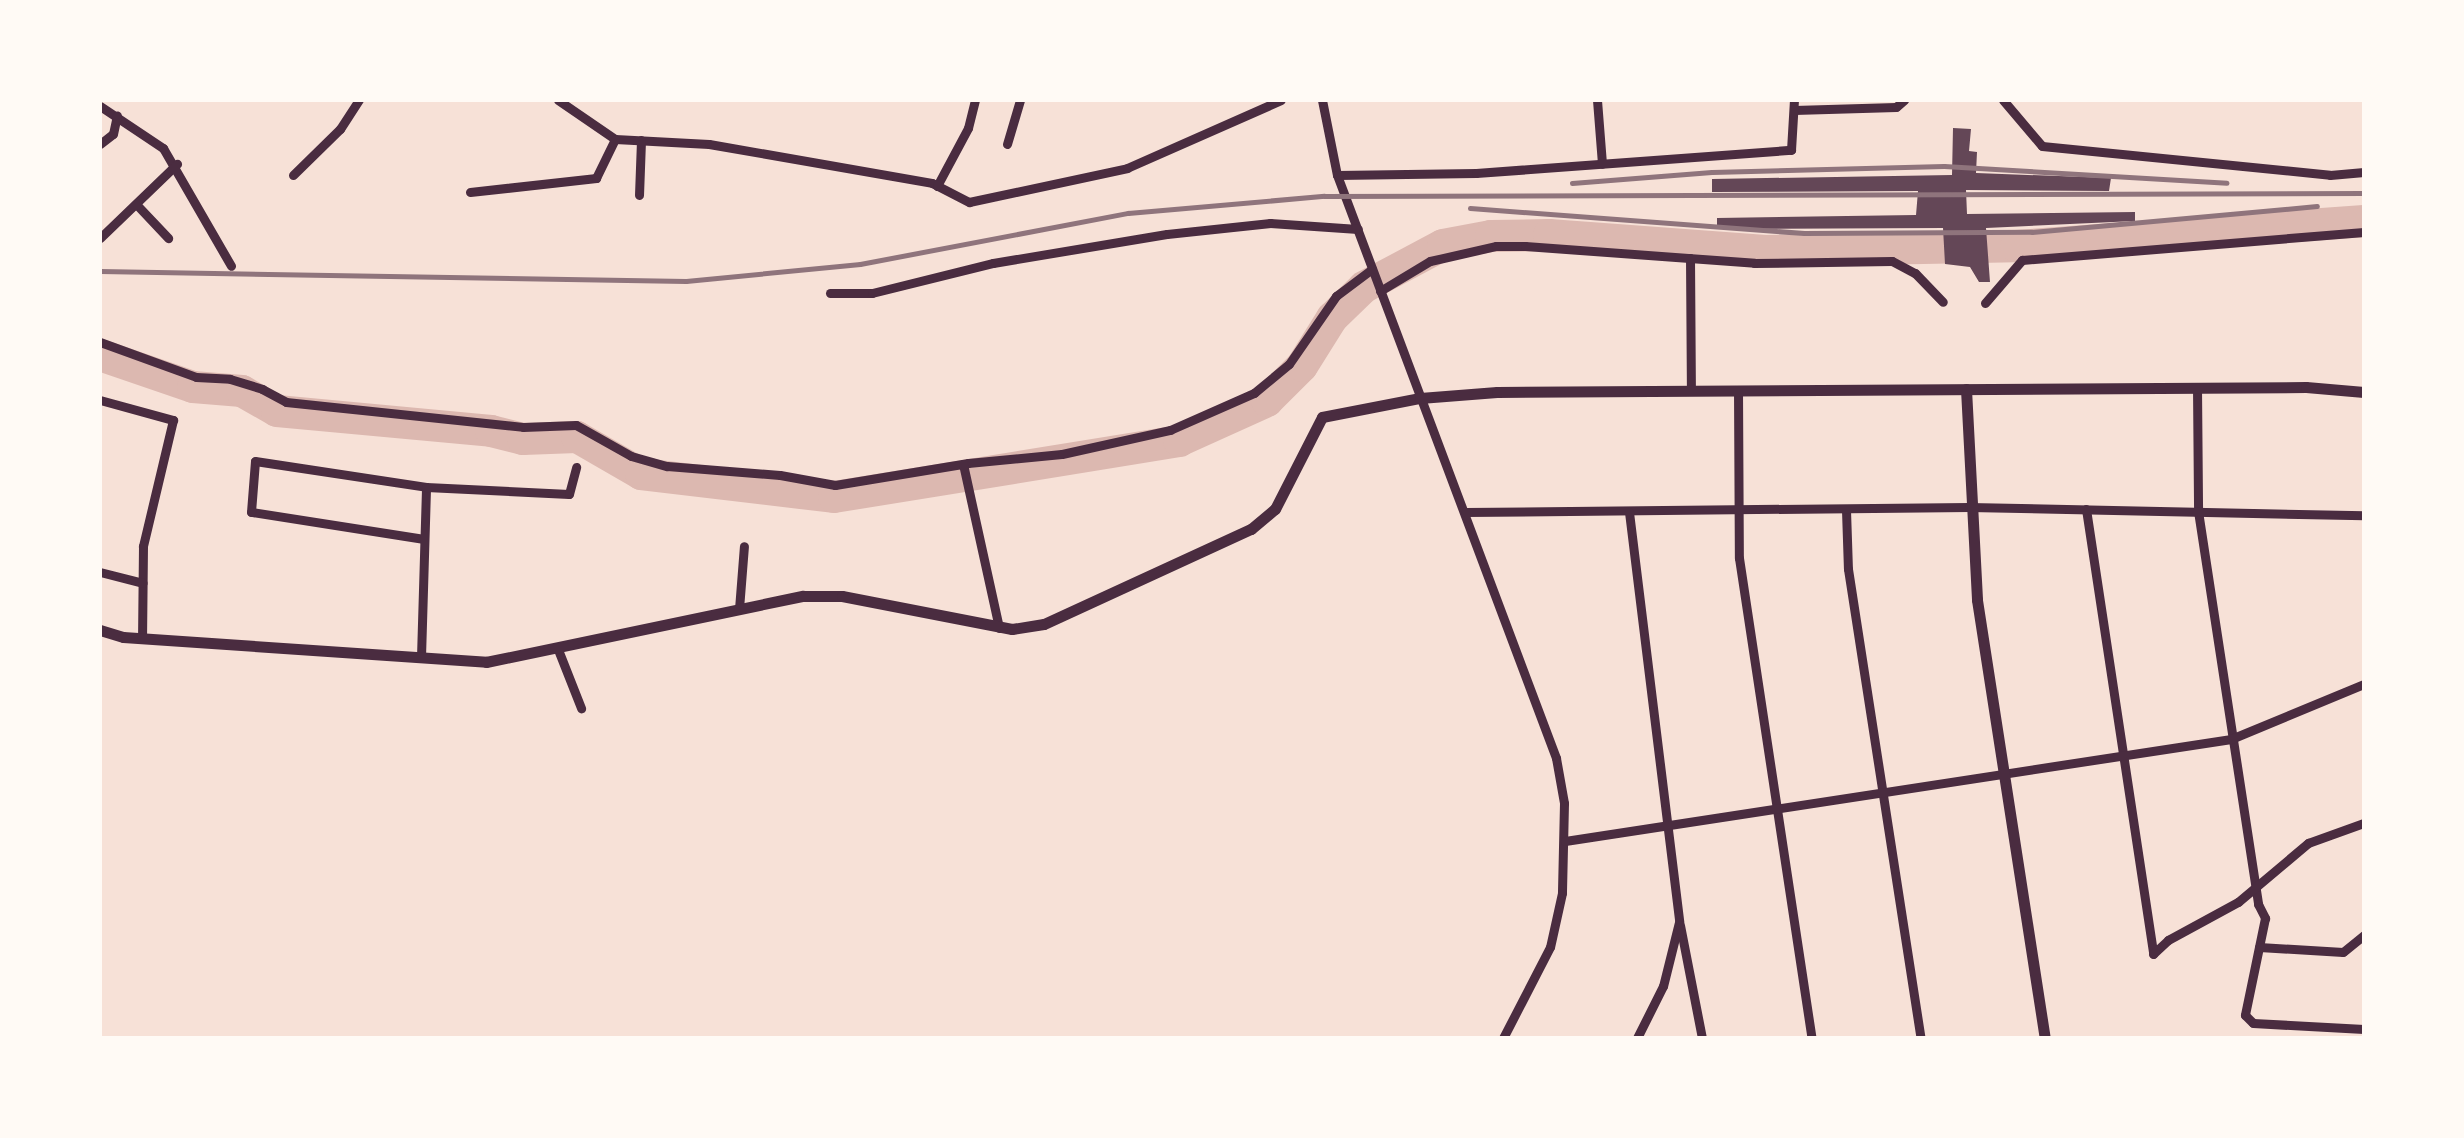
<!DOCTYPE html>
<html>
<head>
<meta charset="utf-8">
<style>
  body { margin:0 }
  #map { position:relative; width:2464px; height:1138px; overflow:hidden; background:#f7e1d7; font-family:"PT Sans",sans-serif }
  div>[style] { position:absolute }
  .river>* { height:32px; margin:-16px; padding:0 16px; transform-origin:16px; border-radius:16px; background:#dcb8b0 }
  .building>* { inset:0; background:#644757 }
  .minor>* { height:9px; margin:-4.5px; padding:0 4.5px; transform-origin:4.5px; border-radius:4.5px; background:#4a2c40 }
  .tertiary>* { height:11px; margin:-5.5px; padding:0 5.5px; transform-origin:5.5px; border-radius:5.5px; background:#4a2c40 }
  .rail>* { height:5px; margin:-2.5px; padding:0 2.5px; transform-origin:2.5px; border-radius:2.5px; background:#8f747c }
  span { translate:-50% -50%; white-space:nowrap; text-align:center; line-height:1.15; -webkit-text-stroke:8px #fffaf5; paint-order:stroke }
  .frame { position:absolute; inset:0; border:102px solid #fffaf5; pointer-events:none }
</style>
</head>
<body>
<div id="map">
  <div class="river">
    <div style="left:100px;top:355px;width:98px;rotate:19deg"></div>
    <div style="left:193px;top:387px;width:49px;rotate:4.7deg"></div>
    <div style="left:242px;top:391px;width:40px;rotate:29.7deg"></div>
    <div style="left:277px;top:411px;width:215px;rotate:5.3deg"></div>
    <div style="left:491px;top:431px;width:33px;rotate:14deg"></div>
    <div style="left:523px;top:439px;width:54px;rotate:-2.1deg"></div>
    <div style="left:577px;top:437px;width:74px;rotate:30deg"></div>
    <div style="left:641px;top:474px;width:194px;rotate:6.8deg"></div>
    <div style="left:834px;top:497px;width:350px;rotate:-9.2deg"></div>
    <div style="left:1179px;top:441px;width:97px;rotate:-24.4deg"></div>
    <div style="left:1267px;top:401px;width:49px;rotate:-45deg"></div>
    <div style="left:1302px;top:366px;width:57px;rotate:-58deg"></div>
    <div style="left:1332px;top:318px;width:45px;rotate:-44.1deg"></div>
    <div style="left:1364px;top:287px;width:89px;rotate:-28deg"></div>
    <div style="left:1443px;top:245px;width:49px;rotate:-10.6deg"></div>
    <div style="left:1491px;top:236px;width:58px;rotate:-1deg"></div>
    <div style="left:1549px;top:235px;width:217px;rotate:4.2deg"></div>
    <div style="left:1765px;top:251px;width:251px;rotate:-1.1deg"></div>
    <div style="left:2016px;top:246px;width:349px;rotate:-4.1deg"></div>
  </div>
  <div class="building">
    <div style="clip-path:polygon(1953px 128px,1971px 129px,1969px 151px,1977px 152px,1976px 173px,2111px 178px,2109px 191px,1966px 190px,1967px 214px,2135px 212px,2135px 221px,1986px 228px,1990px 282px,1979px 282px,1970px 267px,1945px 264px,1943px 228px,1717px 229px,1717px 218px,1916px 215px,1918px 191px,1712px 192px,1712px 179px,1952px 175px)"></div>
  </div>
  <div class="minor">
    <div style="left:558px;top:100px;width:69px;rotate:34.4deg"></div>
    <div style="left:615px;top:139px;width:94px;rotate:3deg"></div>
    <div style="left:709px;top:144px;width:226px;rotate:9.9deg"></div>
    <div style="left:932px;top:183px;width:42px;rotate:27.2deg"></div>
    <div style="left:969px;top:202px;width:162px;rotate:-12.1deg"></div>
    <div style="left:1127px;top:168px;width:168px;rotate:-23.8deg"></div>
    <div style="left:1322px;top:100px;width:76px;rotate:78.7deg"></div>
    <div style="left:1337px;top:175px;width:623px;rotate:69.41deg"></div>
    <div style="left:1556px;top:758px;width:46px;rotate:79.9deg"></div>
    <div style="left:1564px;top:803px;width:90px;rotate:91.3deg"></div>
    <div style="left:1562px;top:893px;width:55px;rotate:102.5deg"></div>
    <div style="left:1550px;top:947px;width:102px;rotate:117.3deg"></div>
    <div style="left:1597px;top:100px;width:64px;rotate:85.5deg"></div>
    <div style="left:2003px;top:100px;width:60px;rotate:49.7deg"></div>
    <div style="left:2042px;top:146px;width:289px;rotate:5.7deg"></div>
    <div style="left:2330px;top:175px;width:34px;rotate:-5deg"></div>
    <div style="left:100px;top:106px;width:76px;rotate:33.7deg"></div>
    <div style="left:163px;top:148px;width:136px;rotate:60deg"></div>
    <div style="left:1794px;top:110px;width:102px;rotate:-1.7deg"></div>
    <div style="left:1896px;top:107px;width:11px;rotate:-41deg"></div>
    <div style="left:100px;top:144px;width:16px;rotate:-38deg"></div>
    <div style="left:113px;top:134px;width:19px;rotate:-78deg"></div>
    <div style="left:1007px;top:144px;width:46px;rotate:-73.5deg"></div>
    <div style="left:293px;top:175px;width:66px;rotate:-44.4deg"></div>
    <div style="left:340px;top:129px;width:35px;rotate:-57deg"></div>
    <div style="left:1337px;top:175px;width:139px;rotate:-0.8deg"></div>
    <div style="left:1476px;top:173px;width:316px;rotate:-4.2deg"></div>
    <div style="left:1791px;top:150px;width:50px;rotate:-86.6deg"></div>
    <div style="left:937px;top:186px;width:66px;rotate:-61.9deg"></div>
    <div style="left:968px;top:128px;width:29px;rotate:-76deg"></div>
    <div style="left:470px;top:192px;width:127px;rotate:-6.3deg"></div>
    <div style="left:596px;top:178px;width:43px;rotate:-64deg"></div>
    <div style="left:639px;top:195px;width:55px;rotate:-87.9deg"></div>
    <div style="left:136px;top:204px;width:47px;rotate:46.7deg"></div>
    <div style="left:100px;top:238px;width:107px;rotate:-43.9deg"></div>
    <div style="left:1690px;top:258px;width:133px;rotate:89.6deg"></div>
    <div style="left:1380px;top:291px;width:58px;rotate:-31deg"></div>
    <div style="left:1430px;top:261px;width:68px;rotate:-12.8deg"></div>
    <div style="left:1496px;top:246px;width:29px"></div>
    <div style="left:1525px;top:246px;width:230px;rotate:4.2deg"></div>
    <div style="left:1754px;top:263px;width:138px;rotate:-0.8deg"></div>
    <div style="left:1892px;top:261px;width:26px;rotate:28deg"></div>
    <div style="left:1915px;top:273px;width:40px;rotate:46deg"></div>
    <div style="left:830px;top:293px;width:42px"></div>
    <div style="left:872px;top:293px;width:125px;rotate:-13.9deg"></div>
    <div style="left:993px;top:263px;width:176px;rotate:-9.5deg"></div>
    <div style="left:1167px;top:234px;width:104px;rotate:-6.1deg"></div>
    <div style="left:1270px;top:223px;width:88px;rotate:3.9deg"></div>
    <div style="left:1985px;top:303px;width:57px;rotate:-49.3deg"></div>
    <div style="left:2022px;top:260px;width:343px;rotate:-4.7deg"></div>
    <div style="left:100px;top:342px;width:102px;rotate:20deg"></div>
    <div style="left:196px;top:377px;width:34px;rotate:3deg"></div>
    <div style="left:230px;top:379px;width:34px;rotate:17deg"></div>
    <div style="left:262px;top:389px;width:27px;rotate:28deg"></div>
    <div style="left:286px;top:402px;width:238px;rotate:6deg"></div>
    <div style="left:523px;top:427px;width:53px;rotate:-2.2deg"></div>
    <div style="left:576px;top:425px;width:63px;rotate:29.4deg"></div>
    <div style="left:631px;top:456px;width:37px;rotate:16deg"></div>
    <div style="left:667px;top:466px;width:113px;rotate:4.6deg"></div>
    <div style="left:780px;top:475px;width:56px;rotate:10.3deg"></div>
    <div style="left:835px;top:485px;width:135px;rotate:-9.4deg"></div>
    <div style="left:968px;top:463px;width:94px;rotate:-5.5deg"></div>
    <div style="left:1062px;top:454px;width:111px;rotate:-12.5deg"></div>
    <div style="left:1170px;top:430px;width:92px;rotate:-23.8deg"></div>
    <div style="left:1254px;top:393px;width:45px;rotate:-39.6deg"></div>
    <div style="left:1289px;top:364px;width:83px;rotate:-55.3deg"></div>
    <div style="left:1336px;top:296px;width:45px;rotate:-36.9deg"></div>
    <div style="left:2197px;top:387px;width:124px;rotate:89.5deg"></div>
    <div style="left:2198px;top:511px;width:398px;rotate:81.3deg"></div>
    <div style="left:2258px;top:904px;width:16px;rotate:63deg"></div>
    <div style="left:2265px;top:918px;width:99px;rotate:101.7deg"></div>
    <div style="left:2245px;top:1015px;width:11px;rotate:45deg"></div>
    <div style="left:2253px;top:1023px;width:111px;rotate:3.1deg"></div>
    <div style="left:1738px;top:390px;width:168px;rotate:89.7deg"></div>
    <div style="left:1739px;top:558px;width:486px;rotate:81.4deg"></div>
    <div style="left:100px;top:400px;width:76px;rotate:15.3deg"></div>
    <div style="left:173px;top:420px;width:130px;rotate:103.4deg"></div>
    <div style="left:143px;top:546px;width:92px;rotate:90.6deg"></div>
    <div style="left:963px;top:464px;width:168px;rotate:77.6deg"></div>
    <div style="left:2086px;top:509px;width:450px;rotate:81.4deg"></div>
    <div style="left:2153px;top:954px;width:21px;rotate:-43deg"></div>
    <div style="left:2168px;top:940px;width:80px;rotate:-28.5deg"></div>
    <div style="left:2238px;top:902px;width:92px;rotate:-40.1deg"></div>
    <div style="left:2308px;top:843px;width:59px;rotate:-19.7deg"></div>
    <div style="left:1846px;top:510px;width:59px;rotate:88.1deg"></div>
    <div style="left:1848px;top:569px;width:475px;rotate:81.2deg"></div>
    <div style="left:1465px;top:512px;width:504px;rotate:-0.57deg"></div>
    <div style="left:1969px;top:507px;width:395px;rotate:1.2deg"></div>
    <div style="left:1629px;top:512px;width:413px;rotate:83deg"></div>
    <div style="left:1679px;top:922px;width:66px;rotate:104deg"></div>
    <div style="left:1663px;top:986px;width:58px;rotate:116.6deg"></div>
    <div style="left:424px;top:539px;width:175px;rotate:-171.1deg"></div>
    <div style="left:251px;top:512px;width:51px;rotate:-85.5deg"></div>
    <div style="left:255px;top:461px;width:173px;rotate:8.6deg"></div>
    <div style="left:100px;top:572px;width:44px;rotate:14.3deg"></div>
    <div style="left:739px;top:609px;width:63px;rotate:-85.5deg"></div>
    <div style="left:557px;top:647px;width:66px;rotate:68.5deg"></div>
    <div style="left:421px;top:657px;width:170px;rotate:-88.3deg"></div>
    <div style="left:426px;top:487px;width:143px;rotate:2.8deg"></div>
    <div style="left:569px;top:494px;width:28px;rotate:-75deg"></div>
    <div style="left:1565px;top:841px;width:674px;rotate:-8.71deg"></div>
    <div style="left:2231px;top:739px;width:144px;rotate:-22.5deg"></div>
    <div style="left:1680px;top:925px;width:115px;rotate:79deg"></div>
    <div style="left:2259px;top:947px;width:84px;rotate:3.4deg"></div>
    <div style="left:2343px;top:952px;width:27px;rotate:-39deg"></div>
  </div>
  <div class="tertiary">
    <div style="left:1966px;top:389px;width:211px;rotate:87deg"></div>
    <div style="left:1977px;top:600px;width:443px;rotate:81.2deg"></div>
    <div style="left:100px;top:630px;width:24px;rotate:17deg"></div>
    <div style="left:123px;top:637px;width:364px;rotate:3.9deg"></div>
    <div style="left:486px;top:662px;width:324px;rotate:-11.8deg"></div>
    <div style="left:803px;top:596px;width:39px"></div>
    <div style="left:842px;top:596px;width:173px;rotate:11deg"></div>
    <div style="left:1012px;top:629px;width:32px;rotate:-9deg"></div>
    <div style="left:1044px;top:624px;width:228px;rotate:-24.7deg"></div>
    <div style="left:1251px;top:529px;width:31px;rotate:-40deg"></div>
    <div style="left:1275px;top:509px;width:103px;rotate:-62.9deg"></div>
    <div style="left:1322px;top:417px;width:100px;rotate:-11deg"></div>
    <div style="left:1420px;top:398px;width:77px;rotate:-4.5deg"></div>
    <div style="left:1497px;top:392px;width:809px;rotate:-0.35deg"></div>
    <div style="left:2306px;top:387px;width:58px;rotate:4.9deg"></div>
  </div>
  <div class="rail">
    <div style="left:1572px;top:183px;width:140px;rotate:-4.5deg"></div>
    <div style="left:1712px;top:172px;width:232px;rotate:-1.5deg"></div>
    <div style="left:1944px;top:166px;width:283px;rotate:3.4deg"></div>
    <div style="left:1470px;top:208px;width:335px;rotate:4.3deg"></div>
    <div style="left:1804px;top:233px;width:228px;rotate:-0.3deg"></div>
    <div style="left:2032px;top:232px;width:286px;rotate:-5.2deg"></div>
    <div style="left:100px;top:271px;width:586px;rotate:0.98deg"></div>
    <div style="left:686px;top:281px;width:175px;rotate:-5.6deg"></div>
    <div style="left:860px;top:264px;width:273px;rotate:-10.8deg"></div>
    <div style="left:1128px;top:213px;width:197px;rotate:-5deg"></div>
    <div style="left:1324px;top:196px;width:1040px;rotate:-0.17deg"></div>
  </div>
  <div class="frame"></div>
</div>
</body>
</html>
